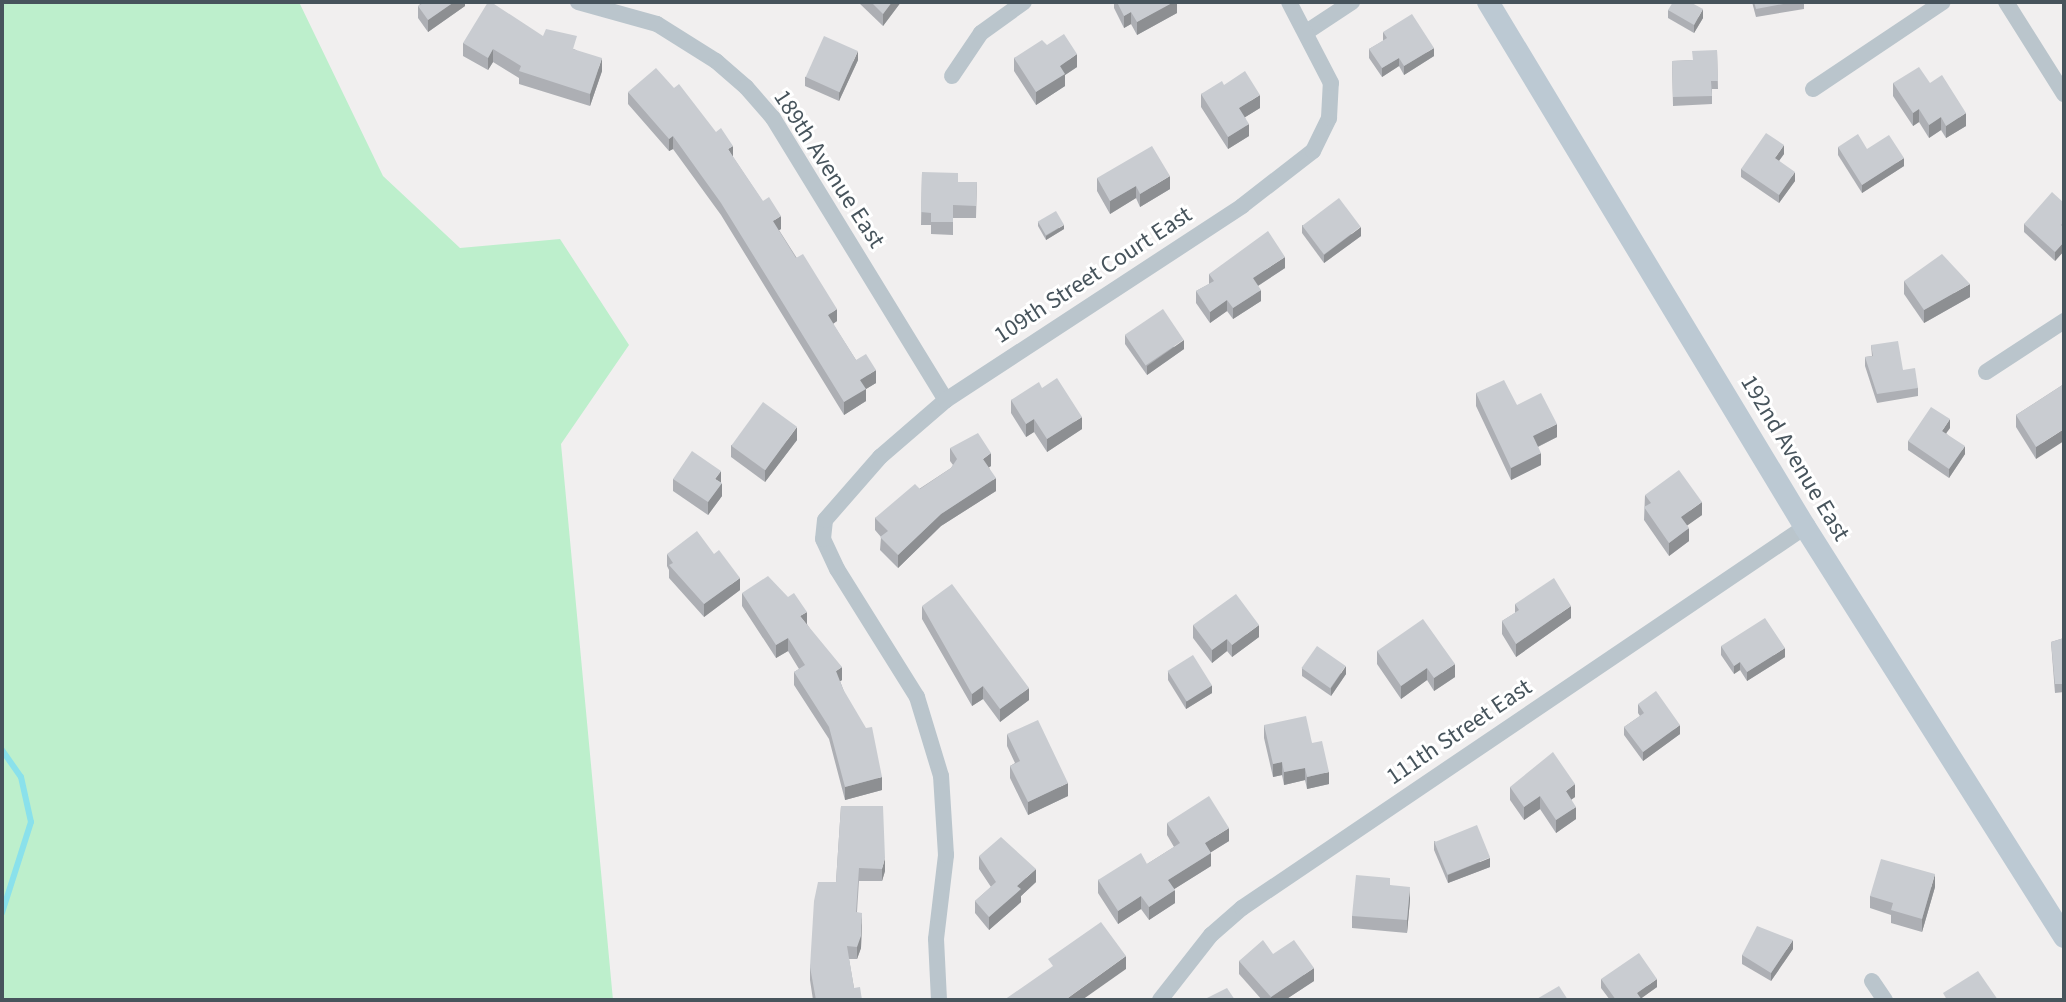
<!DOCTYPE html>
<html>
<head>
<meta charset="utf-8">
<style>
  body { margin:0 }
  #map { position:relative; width:2066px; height:1002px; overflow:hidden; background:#f1efef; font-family:"Source Sans 3",sans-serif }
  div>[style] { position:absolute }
  .green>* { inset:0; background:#bdefcc }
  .stream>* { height:6px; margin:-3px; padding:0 3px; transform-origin:3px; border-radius:3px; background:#8ae1eb }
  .street>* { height:16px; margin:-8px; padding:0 8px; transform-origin:8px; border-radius:8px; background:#bac5cc }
  .secondary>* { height:22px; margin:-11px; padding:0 11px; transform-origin:11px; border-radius:11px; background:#bcc9d3 }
  .wall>* { inset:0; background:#adafb4 }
  .shaded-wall>* { inset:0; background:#8d8f92 }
  .building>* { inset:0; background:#c9ccd1; transform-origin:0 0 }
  span { translate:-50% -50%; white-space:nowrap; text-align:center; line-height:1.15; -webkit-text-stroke:6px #fff; paint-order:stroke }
  .street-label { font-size:24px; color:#47545c }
  .frame { position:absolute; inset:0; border:4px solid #47545c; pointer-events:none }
</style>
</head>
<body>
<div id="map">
  <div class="green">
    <div style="clip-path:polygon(2px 2px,299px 2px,383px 176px,460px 248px,560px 239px,629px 345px,561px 444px,613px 1000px,2px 1000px)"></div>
  </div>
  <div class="stream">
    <div style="left:2px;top:750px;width:33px;rotate:55deg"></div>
    <div style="left:21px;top:777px;width:46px;rotate:77.5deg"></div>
    <div style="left:31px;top:822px;width:96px;rotate:107.7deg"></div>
  </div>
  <div class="street">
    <div style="left:578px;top:2px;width:82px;rotate:15.6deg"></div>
    <div style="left:657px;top:24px;width:70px;rotate:32.1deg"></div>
    <div style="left:716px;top:61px;width:40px;rotate:41deg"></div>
    <div style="left:746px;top:87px;width:41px;rotate:48.9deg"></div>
    <div style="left:773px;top:118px;width:331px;rotate:58.5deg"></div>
    <div style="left:2006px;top:2px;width:109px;rotate:57.8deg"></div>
    <div style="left:1308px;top:31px;width:53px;rotate:-33.4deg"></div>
    <div style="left:952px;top:76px;width:52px;rotate:-56deg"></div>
    <div style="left:981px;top:33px;width:53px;rotate:-35.8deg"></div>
    <div style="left:1813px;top:89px;width:156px;rotate:-33.8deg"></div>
    <div style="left:1986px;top:372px;width:93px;rotate:-33.2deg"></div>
    <div style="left:1872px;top:981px;width:23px;rotate:56deg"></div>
    <div style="left:939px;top:1000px;width:61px;rotate:-92.8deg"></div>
    <div style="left:936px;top:939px;width:85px;rotate:-83.2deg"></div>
    <div style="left:946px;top:855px;width:79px;rotate:-93.6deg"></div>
    <div style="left:941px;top:776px;width:83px;rotate:-106.9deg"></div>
    <div style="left:917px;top:697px;width:151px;rotate:-122deg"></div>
    <div style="left:837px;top:569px;width:33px;rotate:-115deg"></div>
    <div style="left:823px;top:539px;width:19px;rotate:-84deg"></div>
    <div style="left:825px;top:520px;width:84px;rotate:-48.9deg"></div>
    <div style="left:880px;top:457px;width:87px;rotate:-40.8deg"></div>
    <div style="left:946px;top:400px;width:354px;rotate:-33.2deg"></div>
    <div style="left:1242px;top:206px;width:90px;rotate:-37.8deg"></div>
    <div style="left:1313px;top:151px;width:37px;rotate:-64deg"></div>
    <div style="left:1329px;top:118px;width:35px;rotate:-87deg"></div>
    <div style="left:1331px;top:83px;width:91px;rotate:-117.4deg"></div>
    <div style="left:1160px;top:1000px;width:83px;rotate:-51.9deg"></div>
    <div style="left:1211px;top:935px;width:41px;rotate:-41.1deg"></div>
    <div style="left:1242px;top:908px;width:680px;rotate:-34.09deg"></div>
  </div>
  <div class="secondary">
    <div style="left:1488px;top:2px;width:613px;rotate:58.88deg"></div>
    <div style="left:1805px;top:527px;width:485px;rotate:57.7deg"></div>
  </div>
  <div class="wall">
    <div style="clip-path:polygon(418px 2px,465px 2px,465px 6px,428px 32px,418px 18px,418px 6px,420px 5px)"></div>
    <div style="clip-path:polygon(858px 2px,901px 2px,883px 26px)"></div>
    <div style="clip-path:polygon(1114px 2px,1177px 2px,1177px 13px,1137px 35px,1131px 24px,1124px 28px,1114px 8px)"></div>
    <div style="clip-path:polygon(1752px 2px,1804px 2px,1804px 9px,1756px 17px)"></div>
    <div style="clip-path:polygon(1668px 10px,1703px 18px,1694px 33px,1668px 18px)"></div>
    <div style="clip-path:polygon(1383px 32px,1434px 56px,1404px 75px,1399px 66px,1382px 77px,1369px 58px,1369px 49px,1383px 41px)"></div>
    <div style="clip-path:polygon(543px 36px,576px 50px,602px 71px,590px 106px,519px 84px,519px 78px,493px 62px,488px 70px,463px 56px,463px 43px)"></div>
    <div style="clip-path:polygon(1047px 45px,1077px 67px,1065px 75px,1065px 86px,1036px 105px,1014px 71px,1014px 58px)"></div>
    <div style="clip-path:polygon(1717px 50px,1718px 89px,1712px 89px,1712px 104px,1673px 106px,1672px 61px,1693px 60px)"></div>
    <div style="clip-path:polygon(858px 60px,839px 101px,805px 86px,805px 77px)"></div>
    <div style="clip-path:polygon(1893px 83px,1930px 83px,1966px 126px,1946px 138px,1941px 130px,1929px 138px,1919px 122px,1913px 126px,1893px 96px)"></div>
    <div style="clip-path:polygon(1224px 85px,1260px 108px,1245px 117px,1249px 136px,1228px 149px,1201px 107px,1201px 94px)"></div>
    <div style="clip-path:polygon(628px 92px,733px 157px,781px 229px,779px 230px,837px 321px,833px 324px,856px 360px,876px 383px,866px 389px,866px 401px,844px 415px,721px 215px,673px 149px,669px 151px,628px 104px)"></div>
    <div style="clip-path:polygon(1838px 147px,1867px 149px,1904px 166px,1862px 193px,1838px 155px)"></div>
    <div style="clip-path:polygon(1784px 154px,1779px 161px,1795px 181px,1779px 203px,1741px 177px,1741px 169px)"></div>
    <div style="clip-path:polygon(922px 172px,958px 182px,977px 182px,976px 218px,953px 218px,953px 235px,931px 234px,931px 225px,921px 225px)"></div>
    <div style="clip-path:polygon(1097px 178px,1170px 189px,1140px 207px,1136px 198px,1110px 214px,1097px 191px)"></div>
    <div style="clip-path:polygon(2064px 203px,2064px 251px,2055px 261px,2024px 232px,2024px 224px)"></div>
    <div style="clip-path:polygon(1038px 222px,1064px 229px,1046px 240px,1038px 226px)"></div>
    <div style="clip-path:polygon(1302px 225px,1361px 236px,1324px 263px,1302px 233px)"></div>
    <div style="clip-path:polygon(1285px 268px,1258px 286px,1261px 301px,1233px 319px,1227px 311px,1210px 323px,1196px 303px,1196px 291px,1209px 284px,1209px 274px)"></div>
    <div style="clip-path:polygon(1904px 281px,1970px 297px,1924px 323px,1904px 294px)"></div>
    <div style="clip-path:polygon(1125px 335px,1184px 349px,1147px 375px,1125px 344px)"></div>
    <div style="clip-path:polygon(1871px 345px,1903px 370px,1918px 388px,1918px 396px,1877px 403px,1865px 366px,1865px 357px,1872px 356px)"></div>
    <div style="clip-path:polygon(2064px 384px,2036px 459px,2016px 427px,2016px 415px)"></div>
    <div style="clip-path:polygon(1042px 388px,1082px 429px,1047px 452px,1034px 432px,1026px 437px,1011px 413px,1011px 400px)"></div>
    <div style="clip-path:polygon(1476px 393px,1517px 405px,1557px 437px,1538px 447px,1541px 465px,1511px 480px,1476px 406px)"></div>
    <div style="clip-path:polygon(1950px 428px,1946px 433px,1965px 454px,1949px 478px,1908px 450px,1908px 441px)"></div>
    <div style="clip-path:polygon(797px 440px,765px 482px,731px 457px,731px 445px)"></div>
    <div style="clip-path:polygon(950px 448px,991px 466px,989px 467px,996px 491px,941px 526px,898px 568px,880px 550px,881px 537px,875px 530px,875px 518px,951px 468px,953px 465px,950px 461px)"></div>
    <div style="clip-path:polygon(673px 479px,721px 483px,722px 496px,708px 515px,673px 491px)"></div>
    <div style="clip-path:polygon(1645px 495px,1702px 515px,1687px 525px,1689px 541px,1669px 556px,1644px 520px)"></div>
    <div style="clip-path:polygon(667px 554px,740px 590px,704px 617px,669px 578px,669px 570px,667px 566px)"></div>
    <div style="clip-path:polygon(742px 593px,807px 624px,842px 680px,840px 681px,882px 790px,845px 800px,829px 739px,794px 685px,794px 672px,799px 669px,788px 651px,776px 658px,742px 606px)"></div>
    <div style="clip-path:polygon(1515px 604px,1571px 618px,1516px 657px,1502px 634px,1502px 621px,1515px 613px)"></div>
    <div style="clip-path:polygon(922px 606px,1029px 700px,1000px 722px,983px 699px,972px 706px,922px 619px)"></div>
    <div style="clip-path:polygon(1193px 625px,1259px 637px,1232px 657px,1227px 651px,1212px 663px,1193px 638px)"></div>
    <div style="clip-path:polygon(2064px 638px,2064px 692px,2055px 693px,2051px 642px)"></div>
    <div style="clip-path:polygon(1721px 646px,1785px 657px,1747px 681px,1740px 670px,1734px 674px,1721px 655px)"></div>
    <div style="clip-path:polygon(1377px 651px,1455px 677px,1434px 691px,1427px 680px,1401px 699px,1377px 664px)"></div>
    <div style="clip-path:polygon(1302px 668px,1346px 674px,1331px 696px,1302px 676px)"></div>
    <div style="clip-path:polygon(1168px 671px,1212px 693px,1186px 709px,1168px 680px)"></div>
    <div style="clip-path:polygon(1638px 704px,1680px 734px,1643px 761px,1624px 735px,1624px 727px,1640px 716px,1638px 713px)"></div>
    <div style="clip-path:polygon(1264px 725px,1312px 743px,1329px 784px,1307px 789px,1305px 780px,1284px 785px,1282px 775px,1273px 777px,1264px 738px)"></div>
    <div style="clip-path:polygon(1007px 734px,1068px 796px,1028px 815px,1010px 778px,1010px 766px,1015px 763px,1007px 746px)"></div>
    <div style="clip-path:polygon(1510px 787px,1575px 797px,1571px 800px,1576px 819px,1556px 833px,1540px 809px,1524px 820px,1510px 800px)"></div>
    <div style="clip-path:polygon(841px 806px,885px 871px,882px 881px,859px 881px,857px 912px,862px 925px,861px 948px,857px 959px,849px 959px,854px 988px,862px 1000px,813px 1000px,810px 980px,810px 967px,836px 882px)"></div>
    <div style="clip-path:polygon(1167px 823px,1229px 841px,1211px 852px,1211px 866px,1174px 889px,1175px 903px,1149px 920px,1141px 909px,1118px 924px,1098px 893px,1098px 880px,1147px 864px,1174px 847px,1167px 835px)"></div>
    <div style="clip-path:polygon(1434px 841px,1490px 867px,1448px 883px,1434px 850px)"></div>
    <div style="clip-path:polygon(979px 856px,1036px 882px,1021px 896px,1021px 902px,989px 930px,975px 913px,975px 901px,991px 887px,979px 869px)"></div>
    <div style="clip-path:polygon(1390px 885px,1410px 900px,1407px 933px,1352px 928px,1352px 916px)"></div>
    <div style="clip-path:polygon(1935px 887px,1922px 932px,1891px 923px,1891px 915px,1870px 908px,1870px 896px)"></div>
    <div style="clip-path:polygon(1793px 949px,1771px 981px,1742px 964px,1742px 955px)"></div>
    <div style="clip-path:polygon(1273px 954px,1314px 981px,1285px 1000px,1262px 1000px,1239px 974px,1239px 961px)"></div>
    <div style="clip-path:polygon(1601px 979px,1657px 987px,1641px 998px,1642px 1000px,1610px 1000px,1601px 988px)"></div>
  </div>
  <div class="shaded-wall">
    <div style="clip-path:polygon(454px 2px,465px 2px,465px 6px,428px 32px,428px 20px)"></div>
    <div style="clip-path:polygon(892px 2px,901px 2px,883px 26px,883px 14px)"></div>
    <div style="clip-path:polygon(1172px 2px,1177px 2px,1177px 13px,1137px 35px,1137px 22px)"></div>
    <div style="clip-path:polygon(1703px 9px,1703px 18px,1694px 33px,1694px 25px)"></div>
    <div style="clip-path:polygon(1131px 12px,1131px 24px,1124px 28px,1124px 16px)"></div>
    <div style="clip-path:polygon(1434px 48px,1434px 56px,1404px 75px,1404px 66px)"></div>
    <div style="clip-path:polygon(493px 49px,493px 62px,488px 70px,488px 58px)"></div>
    <div style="clip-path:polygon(858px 51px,858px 60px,839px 101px,839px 93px)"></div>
    <div style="clip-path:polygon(1077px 54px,1077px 67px,1065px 75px,1065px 86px,1036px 105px,1036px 92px,1060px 66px)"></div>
    <div style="clip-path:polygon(602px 58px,602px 71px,590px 106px,590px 94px)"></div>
    <div style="clip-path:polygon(1399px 58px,1399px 66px,1382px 77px,1382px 68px)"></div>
    <div style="clip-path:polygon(1260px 95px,1260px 108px,1239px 121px,1239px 108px)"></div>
    <div style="clip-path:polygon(1919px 109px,1919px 122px,1913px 126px,1913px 113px)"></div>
    <div style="clip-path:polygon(1966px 113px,1966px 126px,1946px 138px,1946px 126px)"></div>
    <div style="clip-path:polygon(1941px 117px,1941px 130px,1929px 138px,1929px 125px)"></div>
    <div style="clip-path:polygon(1249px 124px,1249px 136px,1228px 149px,1228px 137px)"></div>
    <div style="clip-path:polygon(673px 136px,673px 149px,669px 151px,669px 139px)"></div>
    <div style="clip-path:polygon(1784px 145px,1784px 154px,1775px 166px,1775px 158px)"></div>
    <div style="clip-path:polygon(733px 146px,733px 158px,728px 149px)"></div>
    <div style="clip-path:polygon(1904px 158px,1904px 166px,1862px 193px,1862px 185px)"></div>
    <div style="clip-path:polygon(1795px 172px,1795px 181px,1779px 203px,1779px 195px)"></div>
    <div style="clip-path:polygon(1170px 176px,1170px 189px,1140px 207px,1140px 194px)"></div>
    <div style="clip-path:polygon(1136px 186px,1136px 198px,1110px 214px,1110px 201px)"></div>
    <div style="clip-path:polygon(781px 216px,781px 229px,773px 234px,773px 221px)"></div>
    <div style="clip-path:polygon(1064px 225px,1064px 229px,1046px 240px,1046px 236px)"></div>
    <div style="clip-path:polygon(1361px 227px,1361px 236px,1324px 263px,1324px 255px)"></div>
    <div style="clip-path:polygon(2064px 242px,2064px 251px,2055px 261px,2055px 252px)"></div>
    <div style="clip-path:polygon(1285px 257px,1285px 268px,1253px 289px,1253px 278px)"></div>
    <div style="clip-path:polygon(1970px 284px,1970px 297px,1924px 323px,1924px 310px)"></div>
    <div style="clip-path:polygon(1261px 290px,1261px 301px,1233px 319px,1233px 308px)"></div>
    <div style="clip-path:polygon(1227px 300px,1227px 311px,1210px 323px,1210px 312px)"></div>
    <div style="clip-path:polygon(837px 309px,837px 321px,828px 327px,828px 315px)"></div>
    <div style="clip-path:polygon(1184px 340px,1184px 349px,1147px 375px,1147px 366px)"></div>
    <div style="clip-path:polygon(876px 370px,876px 383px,866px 389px,866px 401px,844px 415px,844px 402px,860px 380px)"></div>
    <div style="clip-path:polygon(1082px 417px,1082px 429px,1047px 452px,1047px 439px)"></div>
    <div style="clip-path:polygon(1034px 419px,1034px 432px,1026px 437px,1026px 424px)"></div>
    <div style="clip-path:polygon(1950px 419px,1950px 428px,1942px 439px,1942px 431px)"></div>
    <div style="clip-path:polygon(1557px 424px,1557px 437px,1533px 449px,1533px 436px)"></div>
    <div style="clip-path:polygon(797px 427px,797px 440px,765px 482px,765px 470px)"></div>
    <div style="clip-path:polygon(2064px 429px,2064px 441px,2036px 459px,2036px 447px)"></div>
    <div style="clip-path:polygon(1965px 446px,1965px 454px,1949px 478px,1949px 469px)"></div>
    <div style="clip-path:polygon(991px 453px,991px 466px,983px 471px,983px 459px)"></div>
    <div style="clip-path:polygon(1541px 453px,1541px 465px,1511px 480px,1511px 468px)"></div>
    <div style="clip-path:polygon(721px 471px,721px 483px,715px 479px)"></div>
    <div style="clip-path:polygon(996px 478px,996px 491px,941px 526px,898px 568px,898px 555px,941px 514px)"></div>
    <div style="clip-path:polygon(722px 483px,722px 496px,708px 515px,708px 502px)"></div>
    <div style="clip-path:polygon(1702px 502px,1702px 515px,1681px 530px,1681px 517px)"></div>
    <div style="clip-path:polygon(1689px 528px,1689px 541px,1669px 556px,1669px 543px)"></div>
    <div style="clip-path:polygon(740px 578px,740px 590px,704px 617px,704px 604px)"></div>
    <div style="clip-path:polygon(1571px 606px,1571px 618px,1516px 657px,1516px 644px)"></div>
    <div style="clip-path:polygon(807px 612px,807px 625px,800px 616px)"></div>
    <div style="clip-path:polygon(1259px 625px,1259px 637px,1232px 657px,1232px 645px)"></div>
    <div style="clip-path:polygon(788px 638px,788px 651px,776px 658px,776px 645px)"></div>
    <div style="clip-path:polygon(1227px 639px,1227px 651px,1212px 663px,1212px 650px)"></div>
    <div style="clip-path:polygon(1785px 648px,1785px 657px,1747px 681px,1747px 672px)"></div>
    <div style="clip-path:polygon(1740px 662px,1740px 670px,1734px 674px,1734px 666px)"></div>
    <div style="clip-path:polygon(1455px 664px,1455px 677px,1434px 691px,1434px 678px)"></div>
    <div style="clip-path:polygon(1346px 666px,1346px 674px,1331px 696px,1331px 688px)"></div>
    <div style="clip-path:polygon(842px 667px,842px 680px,836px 684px,836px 671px)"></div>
    <div style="clip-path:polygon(1427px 668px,1427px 680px,1401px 699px,1401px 686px)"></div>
    <div style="clip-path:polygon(1212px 685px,1212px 693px,1186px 709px,1186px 701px)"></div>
    <div style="clip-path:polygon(983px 686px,983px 699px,972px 706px,972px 694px)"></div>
    <div style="clip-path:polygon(1029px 688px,1029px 700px,1000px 722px,1000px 709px)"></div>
    <div style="clip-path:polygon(1680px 725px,1680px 734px,1643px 761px,1643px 752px)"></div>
    <div style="clip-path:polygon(1282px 762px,1282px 775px,1273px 777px,1273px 764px)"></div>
    <div style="clip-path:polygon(1305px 768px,1305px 780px,1284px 785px,1284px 772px)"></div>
    <div style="clip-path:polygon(1329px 772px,1329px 784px,1307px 789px,1307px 777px)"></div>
    <div style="clip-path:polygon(882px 777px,882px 790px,845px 800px,845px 787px)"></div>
    <div style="clip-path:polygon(1068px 783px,1068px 796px,1028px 815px,1028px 802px)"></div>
    <div style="clip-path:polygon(1575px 784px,1575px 797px,1566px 803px,1566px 791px)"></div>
    <div style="clip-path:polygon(1540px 796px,1540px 809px,1524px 820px,1524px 807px)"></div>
    <div style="clip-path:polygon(1576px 807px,1576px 819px,1556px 833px,1556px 820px)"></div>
    <div style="clip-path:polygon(1229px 828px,1229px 841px,1205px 856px,1205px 843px)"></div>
    <div style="clip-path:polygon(1211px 853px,1211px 866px,1168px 893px,1168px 880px)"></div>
    <div style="clip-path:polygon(885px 858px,885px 871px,882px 881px,882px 869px)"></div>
    <div style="clip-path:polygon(1490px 858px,1490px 867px,1448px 883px,1448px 875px)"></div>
    <div style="clip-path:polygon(1036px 869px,1036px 882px,1021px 896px,1021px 902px,989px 930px,989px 917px,1017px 886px)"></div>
    <div style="clip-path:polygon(1935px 874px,1935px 887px,1922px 932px,1922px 919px)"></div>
    <div style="clip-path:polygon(1410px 887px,1410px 900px,1407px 933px,1407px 920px)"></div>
    <div style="clip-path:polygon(1175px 890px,1175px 903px,1149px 920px,1149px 907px)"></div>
    <div style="clip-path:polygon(1141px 896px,1141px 909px,1118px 924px,1118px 911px)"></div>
    <div style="clip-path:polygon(862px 913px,861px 948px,857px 959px,857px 947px)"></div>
    <div style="clip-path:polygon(1793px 940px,1793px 949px,1771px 981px,1771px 973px)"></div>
    <div style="clip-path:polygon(1126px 956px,1126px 969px,1082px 1000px,1065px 1000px)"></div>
    <div style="clip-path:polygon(1314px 968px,1314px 981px,1285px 1000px,1271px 1000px,1271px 997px)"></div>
    <div style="clip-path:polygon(1657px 979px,1657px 987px,1639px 1000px,1637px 993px)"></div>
  </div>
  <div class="building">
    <div style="clip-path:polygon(425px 2px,454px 2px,428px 20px,418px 6px)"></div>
    <div style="clip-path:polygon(488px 2px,491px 2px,543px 36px,546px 29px,577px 36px,573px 49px,602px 58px,590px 94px,519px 71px,521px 66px,493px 49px,488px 58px,463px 43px)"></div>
    <div style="clip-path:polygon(871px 2px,892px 2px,883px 14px)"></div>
    <div style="clip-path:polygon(1117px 2px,1174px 2px,1137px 22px,1131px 12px,1124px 16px)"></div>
    <div style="clip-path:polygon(1673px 2px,1690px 2px,1703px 9px,1694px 25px,1668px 10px)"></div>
    <div style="clip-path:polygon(1754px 2px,1794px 2px,1756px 9px)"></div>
    <div style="clip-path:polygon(1412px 14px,1434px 48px,1404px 66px,1399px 58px,1382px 68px,1369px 49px,1387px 38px,1383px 32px)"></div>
    <div style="clip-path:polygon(1064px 34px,1077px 54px,1060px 66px,1065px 74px,1036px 92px,1014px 58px,1042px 40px,1047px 45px)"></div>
    <div style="left:824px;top:36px;width:37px;height:45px;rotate:24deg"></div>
    <div style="clip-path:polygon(1717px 50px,1718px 81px,1711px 81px,1712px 96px,1673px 97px,1672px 61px,1693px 60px,1692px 51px)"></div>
    <div style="clip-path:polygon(1919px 67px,1930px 83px,1942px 75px,1966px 113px,1946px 126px,1941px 117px,1929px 125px,1919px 109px,1913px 113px,1893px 83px)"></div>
    <div style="clip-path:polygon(656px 68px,674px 88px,679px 84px,716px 132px,721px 128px,733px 146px,728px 149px,763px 201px,769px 197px,781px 216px,773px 221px,796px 258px,803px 254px,837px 309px,828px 315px,856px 360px,866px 354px,876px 370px,860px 380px,866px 389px,844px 402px,721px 203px,673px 136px,669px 139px,628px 92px)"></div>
    <div style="clip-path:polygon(1245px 71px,1260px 95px,1239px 108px,1249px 124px,1228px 137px,1201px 94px,1222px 81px,1224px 85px)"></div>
    <div style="clip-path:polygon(1766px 133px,1784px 145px,1775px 158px,1795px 172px,1779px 195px,1741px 169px)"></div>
    <div style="clip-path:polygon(1858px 134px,1867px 149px,1889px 135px,1904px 158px,1862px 185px,1838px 147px)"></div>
    <div style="clip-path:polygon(1152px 146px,1170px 176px,1140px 194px,1136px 186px,1110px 201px,1097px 178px)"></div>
    <div style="clip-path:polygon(922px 172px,958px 173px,958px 182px,977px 182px,976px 206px,953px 205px,953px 222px,931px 222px,931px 213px,921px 212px)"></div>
    <div style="clip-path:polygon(2052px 192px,2064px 203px,2064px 221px,2061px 225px,2064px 228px,2064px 242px,2055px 252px,2024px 224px)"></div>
    <div style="left:1339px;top:198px;width:36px;height:46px;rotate:53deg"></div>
    <div style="left:1056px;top:211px;width:16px;height:21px;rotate:60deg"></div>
    <div style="clip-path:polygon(1268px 231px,1285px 257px,1253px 278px,1261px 290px,1233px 308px,1227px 300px,1210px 312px,1196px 291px,1214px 281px,1209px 274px)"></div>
    <div style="clip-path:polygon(1942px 254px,1970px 284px,1924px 310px,1904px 281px)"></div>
    <div style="left:1163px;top:309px;width:37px;height:46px;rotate:56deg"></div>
    <div style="clip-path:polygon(1898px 341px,1903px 370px,1915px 368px,1918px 388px,1877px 394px,1865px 357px,1873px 356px,1871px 345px)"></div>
    <div style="clip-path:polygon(1057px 378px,1082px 417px,1047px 439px,1034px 419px,1026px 424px,1011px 400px,1039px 382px,1042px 388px)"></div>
    <div style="clip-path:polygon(1504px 380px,1517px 405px,1541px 393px,1557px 424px,1533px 436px,1541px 453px,1511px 468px,1476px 393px)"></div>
    <div style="clip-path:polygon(2064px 384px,2064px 429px,2036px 447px,2016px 415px)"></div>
    <div style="left:763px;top:402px;width:42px;height:54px;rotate:36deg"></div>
    <div style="clip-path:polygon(1931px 407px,1950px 419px,1942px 431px,1965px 446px,1949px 469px,1908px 441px)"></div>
    <div style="clip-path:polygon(978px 433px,991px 453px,983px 459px,996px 478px,941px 514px,898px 555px,880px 537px,888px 531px,875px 518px,915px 484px,920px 489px,951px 468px,957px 459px,950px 448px)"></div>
    <div style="clip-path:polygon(692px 451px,721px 471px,715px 479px,722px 483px,708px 502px,673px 479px)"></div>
    <div style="clip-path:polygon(1679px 470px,1702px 502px,1681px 517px,1689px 528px,1669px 543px,1644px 507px,1651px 503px,1645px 495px)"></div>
    <div style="clip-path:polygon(697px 531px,714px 554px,719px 550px,740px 578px,704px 604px,669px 565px,673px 563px,667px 554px)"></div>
    <div style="clip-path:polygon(768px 576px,788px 597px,794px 593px,807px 612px,800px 616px,842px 667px,836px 671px,843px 689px,866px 728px,872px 727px,882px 777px,845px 787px,829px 727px,794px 672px,805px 665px,788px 638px,776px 645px,742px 593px)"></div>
    <div style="clip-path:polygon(1554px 578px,1571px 606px,1516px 644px,1502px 621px,1519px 610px,1515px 604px)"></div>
    <div style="clip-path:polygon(952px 584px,1029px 688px,1000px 709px,983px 686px,972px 694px,922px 606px)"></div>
    <div style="clip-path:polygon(1236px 594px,1259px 625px,1232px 645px,1227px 639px,1212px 650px,1193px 625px)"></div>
    <div style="clip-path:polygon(1765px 618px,1785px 648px,1747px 672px,1740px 662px,1734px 666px,1721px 646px)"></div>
    <div style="clip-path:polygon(1423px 619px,1455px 664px,1434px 678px,1427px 668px,1401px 686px,1377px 651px)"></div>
    <div style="clip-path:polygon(2064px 638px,2064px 684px,2055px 684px,2051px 642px)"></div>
    <div style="left:1317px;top:646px;width:35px;height:27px;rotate:35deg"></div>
    <div style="left:1193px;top:655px;width:36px;height:30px;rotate:58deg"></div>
    <div style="clip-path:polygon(1656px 691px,1680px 725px,1643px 752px,1624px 727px,1644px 713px,1638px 704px)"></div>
    <div style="clip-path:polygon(1306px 716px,1312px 743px,1322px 741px,1329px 772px,1307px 777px,1305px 768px,1284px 772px,1282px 762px,1273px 764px,1264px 725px)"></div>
    <div style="clip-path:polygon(1038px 720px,1068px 783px,1028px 802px,1010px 766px,1020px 761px,1007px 734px)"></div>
    <div style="clip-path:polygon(1553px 752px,1575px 784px,1566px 791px,1576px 807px,1556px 820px,1540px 796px,1524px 807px,1510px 787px)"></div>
    <div style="clip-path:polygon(1209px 796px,1229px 828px,1205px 843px,1211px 853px,1168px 880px,1175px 890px,1149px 907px,1141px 896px,1118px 911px,1098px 880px,1141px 853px,1147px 864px,1180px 843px,1167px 823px)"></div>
    <div style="clip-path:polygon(841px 806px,883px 806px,885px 858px,882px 869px,859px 868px,856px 912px,862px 913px,861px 936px,857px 947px,847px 946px,854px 988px,860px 987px,862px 1000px,816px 1000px,810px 967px,814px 901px,818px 882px,836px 882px)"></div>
    <div style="left:1477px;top:825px;width:35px;height:46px;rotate:68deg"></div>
    <div style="clip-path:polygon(1001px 837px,1036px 869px,1017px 886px,1021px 889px,989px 917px,975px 901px,996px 882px,979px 856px)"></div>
    <div style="clip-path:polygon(1881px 859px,1935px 874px,1922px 919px,1891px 910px,1893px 903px,1870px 896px)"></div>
    <div style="clip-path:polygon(1356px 875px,1390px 878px,1390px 885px,1410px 887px,1407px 920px,1352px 916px)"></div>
    <div style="clip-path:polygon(1101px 922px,1126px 956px,1065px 1000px,1004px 1000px,1053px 966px,1048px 959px)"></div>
    <div style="clip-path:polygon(1757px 926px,1793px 940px,1771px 973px,1742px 955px)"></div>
    <div style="clip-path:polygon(1263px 940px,1273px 954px,1294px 940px,1314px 968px,1271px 997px,1239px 961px)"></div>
    <div style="clip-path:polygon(1639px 953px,1657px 979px,1637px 993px,1642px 1000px,1616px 1000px,1601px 979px)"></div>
    <div style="clip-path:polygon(1978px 971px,1998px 1000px,1947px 1000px,1943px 993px)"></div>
    <div style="clip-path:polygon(1559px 986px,1568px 1000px,1535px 1000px)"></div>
    <div style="clip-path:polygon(1227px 988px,1235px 1000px,1203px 1000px)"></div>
  </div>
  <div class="street-label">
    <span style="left:829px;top:169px;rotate:57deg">189th Avenue East</span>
    <span style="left:1093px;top:275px;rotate:-33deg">109th Street Court East</span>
    <span style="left:1795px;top:458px;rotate:59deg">192nd Avenue East</span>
    <span style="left:1459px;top:732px;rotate:-34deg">111th Street East</span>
  </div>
  <div class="frame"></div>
</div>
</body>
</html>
